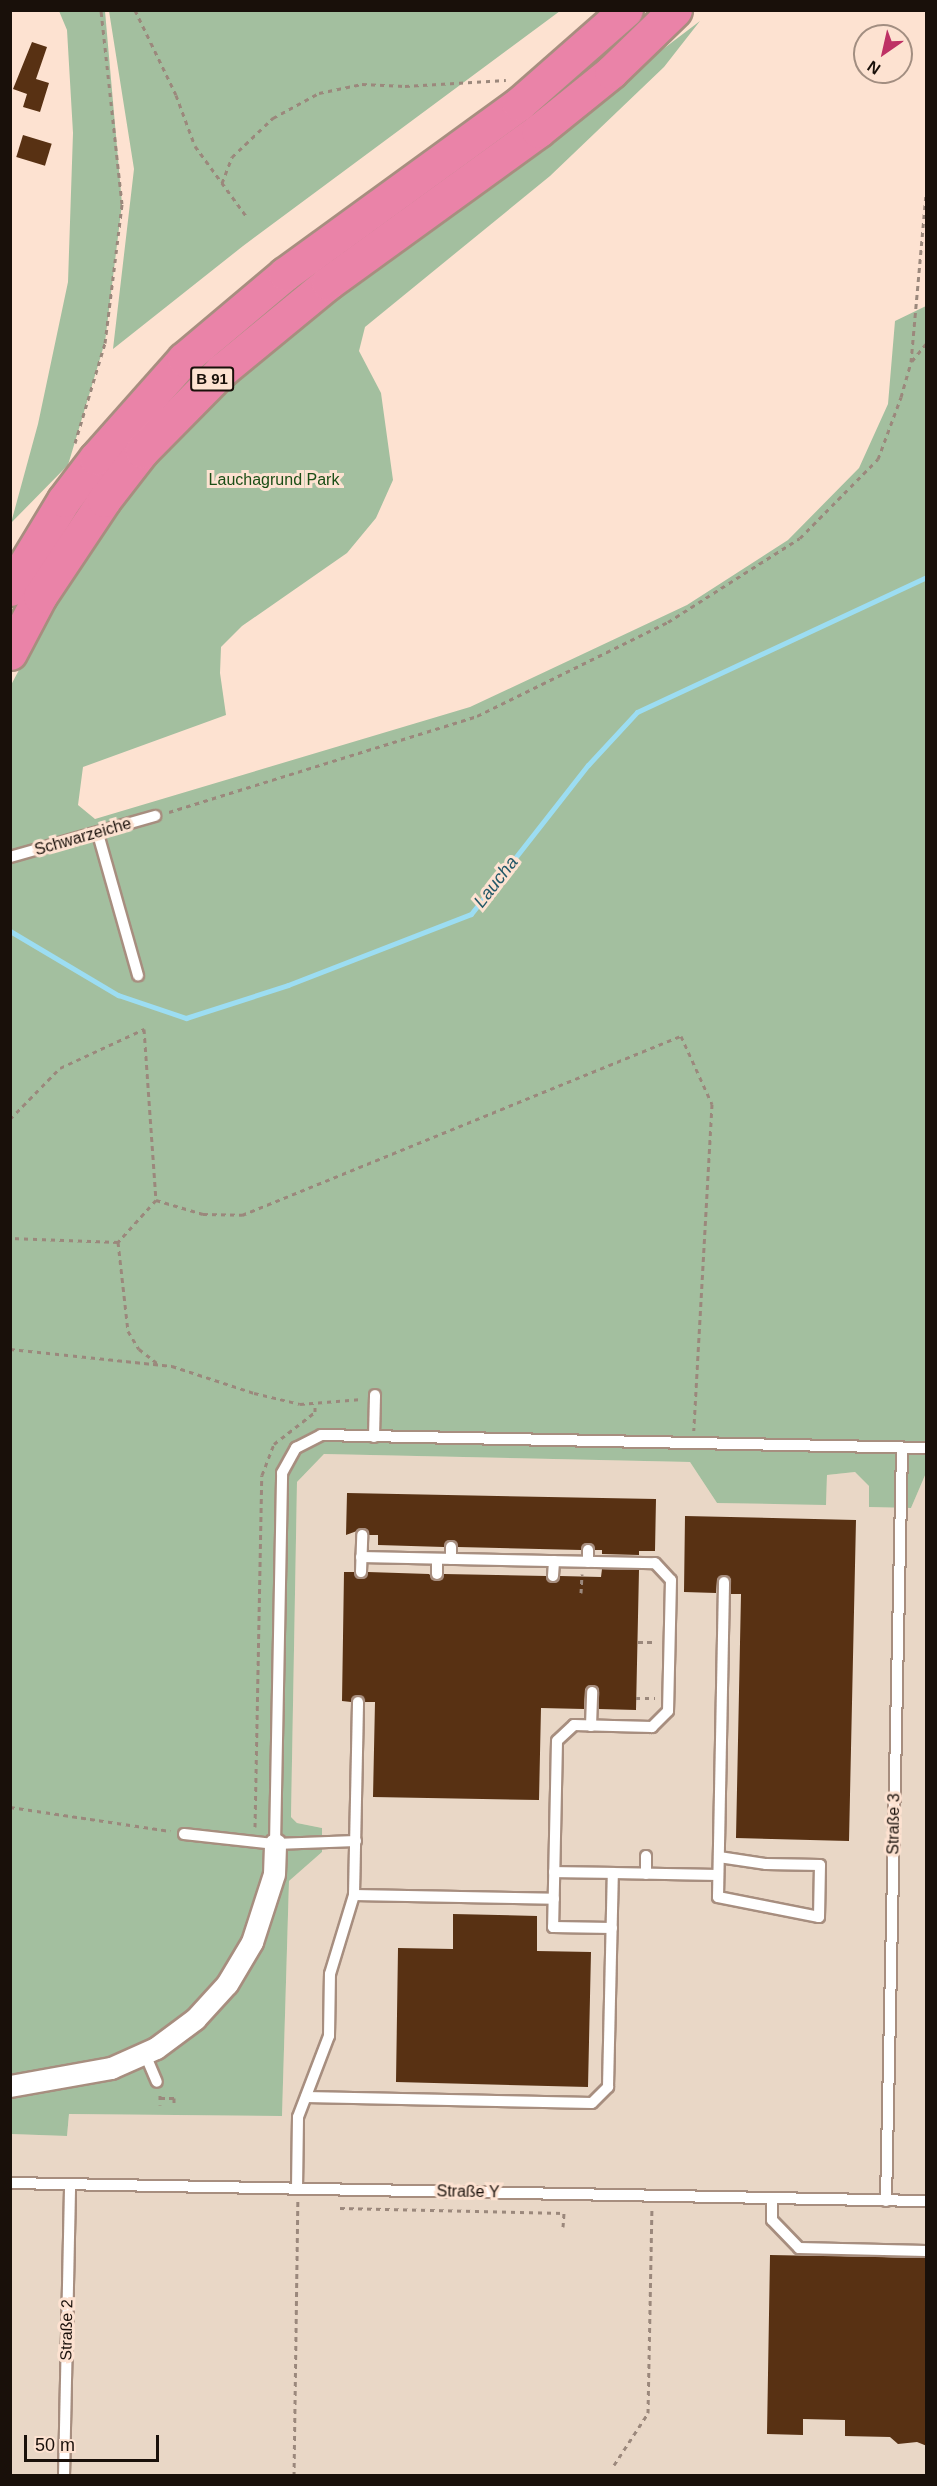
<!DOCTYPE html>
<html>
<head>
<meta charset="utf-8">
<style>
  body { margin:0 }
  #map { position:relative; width:937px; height:2486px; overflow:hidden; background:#fde2d1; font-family:Helvetica,sans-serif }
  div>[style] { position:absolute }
  .industrial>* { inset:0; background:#e9d7c6 }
  .green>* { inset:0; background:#a3bf9f }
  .stream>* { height:5px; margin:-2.5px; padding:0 2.5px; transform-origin:2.5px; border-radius:2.5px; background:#9cddf2 }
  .building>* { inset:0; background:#583113; transform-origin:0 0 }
  .path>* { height:3px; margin-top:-1.5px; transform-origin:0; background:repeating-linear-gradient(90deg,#9b887c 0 4.5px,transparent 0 9px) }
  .roads { filter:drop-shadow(2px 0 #a78e7f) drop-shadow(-2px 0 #a78e7f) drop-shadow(0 2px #a78e7f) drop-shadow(0 -2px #a78e7f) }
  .service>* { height:10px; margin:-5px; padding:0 5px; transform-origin:5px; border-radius:5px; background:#fff }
  .minor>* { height:21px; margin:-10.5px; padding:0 10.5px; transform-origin:10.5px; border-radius:10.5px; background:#fff }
  .trunk>* { height:33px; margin:-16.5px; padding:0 16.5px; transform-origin:16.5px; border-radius:16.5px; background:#ea83a8 }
  span { translate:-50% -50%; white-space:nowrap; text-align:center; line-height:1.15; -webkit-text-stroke:6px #fde2d1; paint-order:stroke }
  .shield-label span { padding:2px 4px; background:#fde2d1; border:2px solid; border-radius:4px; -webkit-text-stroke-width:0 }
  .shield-label { font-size:15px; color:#19100a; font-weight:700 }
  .park-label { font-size:16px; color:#1b4e16 }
  .street-label { font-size:16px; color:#19100a }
  .water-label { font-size:18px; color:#235868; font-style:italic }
  .frame { position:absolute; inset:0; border:12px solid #19100a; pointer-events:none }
  .north { position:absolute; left:853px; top:24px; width:60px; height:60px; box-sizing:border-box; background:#fde2d1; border:2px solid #a28e81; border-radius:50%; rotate:214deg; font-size:16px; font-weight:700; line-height:24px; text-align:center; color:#19100a }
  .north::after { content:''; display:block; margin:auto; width:21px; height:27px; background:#be3165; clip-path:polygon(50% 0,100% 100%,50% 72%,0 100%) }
  .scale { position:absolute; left:24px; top:2435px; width:135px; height:27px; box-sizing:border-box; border:3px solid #19100a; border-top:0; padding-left:8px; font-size:18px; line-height:21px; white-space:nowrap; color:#19100a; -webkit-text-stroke:4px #fde2d1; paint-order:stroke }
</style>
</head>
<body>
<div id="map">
  <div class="industrial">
    <div style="clip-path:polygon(324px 1454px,690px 1462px,717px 1503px,826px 1504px,827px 1475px,855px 1472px,869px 1486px,869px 1507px,911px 1508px,926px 1473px,926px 2475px,11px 2476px,11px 2134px,67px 2136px,69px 2114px,282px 2116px,289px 1881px,322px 1852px,322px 1828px,297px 1823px,291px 1817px,297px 1482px)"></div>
  </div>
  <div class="green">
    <div style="clip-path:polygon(59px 11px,105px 11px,122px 204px,105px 342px,68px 465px,11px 523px,38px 424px,68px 282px,73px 133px,67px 30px)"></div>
    <div style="clip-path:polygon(109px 11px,109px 10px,560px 11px,243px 246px,113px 349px,134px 169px)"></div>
    <div style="clip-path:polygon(700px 21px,664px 67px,550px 176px,365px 327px,359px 351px,381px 393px,393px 480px,376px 518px,347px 553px,242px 626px,221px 647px,220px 673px,226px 715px,83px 767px,78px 805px,95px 819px,470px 707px,687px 605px,788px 540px,859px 468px,888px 404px,895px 321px,926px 306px,926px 1473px,911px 1508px,869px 1507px,869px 1486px,855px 1472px,827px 1475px,826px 1505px,717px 1503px,690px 1462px,324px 1454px,297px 1482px,291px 1817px,297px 1823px,322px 1828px,322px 1852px,289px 1881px,282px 2116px,69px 2114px,67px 2136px,11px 2134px,11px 685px,81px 554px,172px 440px,264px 352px)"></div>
  </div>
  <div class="stream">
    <div style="left:10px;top:931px;width:126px;rotate:30.7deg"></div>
    <div style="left:118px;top:995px;width:72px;rotate:18.7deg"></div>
    <div style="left:186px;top:1018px;width:107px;rotate:-17.9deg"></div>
    <div style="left:288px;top:985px;width:196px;rotate:-21.2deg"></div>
    <div style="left:471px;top:914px;width:189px;rotate:-51.9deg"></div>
    <div style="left:588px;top:765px;width:72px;rotate:-47.2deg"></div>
    <div style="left:637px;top:712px;width:319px;rotate:-25deg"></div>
  </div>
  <div class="building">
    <div style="clip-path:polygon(32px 42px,47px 47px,36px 79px,49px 83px,40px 112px,23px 107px,27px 94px,13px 89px)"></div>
    <div style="left:23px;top:135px;width:30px;height:23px;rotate:17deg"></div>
    <div style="clip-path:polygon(347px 1493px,656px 1499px,655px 1551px,639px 1551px,639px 1555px,602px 1554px,602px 1550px,595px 1550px,589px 1543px,581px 1550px,458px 1547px,452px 1540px,444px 1547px,378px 1545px,378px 1535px,369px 1535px,365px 1528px,346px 1535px)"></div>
    <div style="clip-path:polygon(685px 1516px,856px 1520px,849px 1841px,736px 1838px,741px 1594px,731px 1594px,731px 1579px,725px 1575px,717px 1579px,716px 1593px,684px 1592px)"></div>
    <div style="clip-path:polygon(602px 1569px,639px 1570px,636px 1710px,599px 1709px,599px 1689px,592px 1685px,585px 1689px,584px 1709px,541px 1708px,539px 1800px,373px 1797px,375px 1702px,365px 1702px,358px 1695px,351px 1702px,342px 1701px,344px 1572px,354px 1572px,361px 1579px,368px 1572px,429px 1574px,436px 1581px,444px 1574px,546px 1576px,553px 1583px,560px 1576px,601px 1577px)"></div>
    <div style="clip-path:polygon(453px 1914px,537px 1916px,537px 1951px,591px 1952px,588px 2087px,396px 2082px,398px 1948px,453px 1949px)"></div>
    <div style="clip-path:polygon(770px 2255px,927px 2258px,927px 2446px,917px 2442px,898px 2444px,890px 2437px,845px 2436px,845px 2420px,803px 2419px,803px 2435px,767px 2434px)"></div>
  </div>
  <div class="path">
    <div style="left:135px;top:10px;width:94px;rotate:64.2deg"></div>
    <div style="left:176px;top:95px;width:54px;rotate:69.6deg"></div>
    <div style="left:195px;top:146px;width:88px;rotate:53.8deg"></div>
    <div style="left:222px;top:183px;width:28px;rotate:-69deg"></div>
    <div style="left:232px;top:157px;width:57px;rotate:-43.6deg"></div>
    <div style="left:273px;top:118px;width:52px;rotate:-28.5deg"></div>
    <div style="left:319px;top:93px;width:44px;rotate:-11.8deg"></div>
    <div style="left:362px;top:84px;width:43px;rotate:2.7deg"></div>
    <div style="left:405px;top:86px;width:101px;rotate:-3.4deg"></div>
    <div style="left:912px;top:361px;width:22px;rotate:-51deg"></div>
    <div style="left:75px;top:443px;width:104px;rotate:-73.3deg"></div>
    <div style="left:105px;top:343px;width:140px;rotate:-83deg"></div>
    <div style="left:122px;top:204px;width:195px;rotate:-96.2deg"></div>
    <div style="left:169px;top:812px;width:323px;rotate:-17.3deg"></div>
    <div style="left:477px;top:716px;width:213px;rotate:-26.2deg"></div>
    <div style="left:668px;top:622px;width:156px;rotate:-32.5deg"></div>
    <div style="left:800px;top:538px;width:111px;rotate:-45.4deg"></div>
    <div style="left:878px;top:459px;width:66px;rotate:-69.6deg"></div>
    <div style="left:901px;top:397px;width:36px;rotate:-74deg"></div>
    <div style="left:911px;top:362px;width:170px;rotate:-84.9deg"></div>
    <div style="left:10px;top:1119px;width:71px;rotate:-45.6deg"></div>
    <div style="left:60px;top:1068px;width:93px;rotate:-24.9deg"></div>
    <div style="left:144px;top:1029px;width:171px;rotate:86deg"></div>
    <div style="left:156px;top:1200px;width:57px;rotate:132.1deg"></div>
    <div style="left:118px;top:1242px;width:108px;rotate:-177.9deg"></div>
    <div style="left:156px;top:1200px;width:49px;rotate:16.6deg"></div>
    <div style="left:203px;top:1214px;width:39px;rotate:1deg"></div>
    <div style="left:242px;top:1215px;width:474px;rotate:-22.2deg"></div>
    <div style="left:681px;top:1036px;width:75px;rotate:65.5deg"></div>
    <div style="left:712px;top:1104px;width:327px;rotate:93.2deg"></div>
    <div style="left:118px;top:1242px;width:90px;rotate:83.6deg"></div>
    <div style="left:128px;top:1331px;width:21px;rotate:59deg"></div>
    <div style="left:139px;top:1349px;width:23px;rotate:38deg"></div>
    <div style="left:10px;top:1349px;width:163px;rotate:6deg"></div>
    <div style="left:172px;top:1366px;width:86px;rotate:18.2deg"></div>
    <div style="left:254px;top:1393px;width:47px;rotate:13.4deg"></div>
    <div style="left:300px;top:1404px;width:62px;rotate:-4.6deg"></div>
    <div style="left:581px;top:1593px;width:19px;rotate:-87deg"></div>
    <div style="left:638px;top:1642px;width:18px"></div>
    <div style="left:636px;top:1698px;width:19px"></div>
    <div style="left:10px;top:1807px;width:162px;rotate:8.5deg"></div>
    <div style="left:255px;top:1827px;width:352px;rotate:-88.9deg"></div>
    <div style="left:262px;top:1475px;width:33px;rotate:-69deg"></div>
    <div style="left:274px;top:1444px;width:52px;rotate:-38deg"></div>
    <div style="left:315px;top:1412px;width:9px;rotate:-90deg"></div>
    <div style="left:160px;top:2095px;width:10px;rotate:90deg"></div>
    <div style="left:160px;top:2098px;width:14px"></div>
    <div style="left:174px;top:2098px;width:7px;rotate:90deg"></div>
    <div style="left:340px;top:2208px;width:224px;rotate:1.3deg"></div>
    <div style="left:563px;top:2227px;width:16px;rotate:-86deg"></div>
    <div style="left:614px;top:2465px;width:62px;rotate:-56.8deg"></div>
    <div style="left:648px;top:2413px;width:203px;rotate:-88.9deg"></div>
    <div style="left:294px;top:2476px;width:275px;rotate:-89.2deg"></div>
  </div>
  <div class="roads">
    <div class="service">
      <div style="left:98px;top:834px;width:147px;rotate:74.2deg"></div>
      <div style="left:10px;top:857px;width:151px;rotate:-15.8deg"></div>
      <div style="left:374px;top:1437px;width:42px;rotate:-88.6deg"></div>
      <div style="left:361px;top:1557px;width:294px;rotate:1.2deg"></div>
      <div style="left:655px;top:1563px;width:23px;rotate:47deg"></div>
      <div style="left:671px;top:1580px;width:131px;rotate:91.3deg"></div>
      <div style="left:668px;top:1711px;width:23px;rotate:135deg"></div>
      <div style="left:652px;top:1727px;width:78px;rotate:-178.5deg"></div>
      <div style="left:574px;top:1725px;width:23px;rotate:137deg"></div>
      <div style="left:557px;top:1741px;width:186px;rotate:91.2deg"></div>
      <div style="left:553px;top:1927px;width:59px;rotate:1deg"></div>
      <div style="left:451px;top:1559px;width:12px;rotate:-90deg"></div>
      <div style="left:588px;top:1562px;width:12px;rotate:-90deg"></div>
      <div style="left:361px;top:1572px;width:37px;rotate:-88deg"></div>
      <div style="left:437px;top:1574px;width:15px;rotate:-90deg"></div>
      <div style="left:553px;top:1576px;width:15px;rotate:-86deg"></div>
      <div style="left:591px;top:1726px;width:34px;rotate:-88deg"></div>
      <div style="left:184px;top:1834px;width:92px;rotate:6.3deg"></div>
      <div style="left:275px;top:1844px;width:81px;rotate:-2.1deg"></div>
      <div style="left:275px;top:1844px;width:371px;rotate:-88.9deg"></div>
      <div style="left:282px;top:1473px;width:29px;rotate:-61deg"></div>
      <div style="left:296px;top:1448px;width:28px;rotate:-27deg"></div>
      <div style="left:321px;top:1435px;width:605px;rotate:1.23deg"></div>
      <div style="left:719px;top:1857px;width:48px;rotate:8.5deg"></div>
      <div style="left:766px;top:1864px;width:54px;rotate:1.1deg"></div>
      <div style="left:820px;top:1865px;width:52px;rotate:91.1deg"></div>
      <div style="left:819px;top:1917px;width:103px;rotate:-168.8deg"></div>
      <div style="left:718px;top:1897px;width:315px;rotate:-88.9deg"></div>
      <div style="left:613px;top:1873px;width:105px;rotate:1.1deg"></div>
      <div style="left:646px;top:1874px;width:18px;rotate:-90deg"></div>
      <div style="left:354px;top:1895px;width:200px;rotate:1.1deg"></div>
      <div style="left:145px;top:2054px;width:30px;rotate:67deg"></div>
      <div style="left:306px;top:2097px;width:286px;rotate:1.2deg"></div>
      <div style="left:592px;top:2103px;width:23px;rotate:-45deg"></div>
      <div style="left:608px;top:2087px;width:214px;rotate:-88.7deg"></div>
      <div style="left:613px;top:1873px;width:59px;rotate:-179deg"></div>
      <div style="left:10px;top:2183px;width:916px;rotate:1.13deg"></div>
      <div style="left:297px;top:2189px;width:72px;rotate:-89.2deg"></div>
      <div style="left:298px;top:2117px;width:87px;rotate:-69.1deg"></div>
      <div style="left:329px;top:2036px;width:62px;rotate:-89.1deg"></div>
      <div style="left:330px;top:1974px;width:83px;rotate:-73.1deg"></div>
      <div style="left:354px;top:1895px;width:193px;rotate:-88.8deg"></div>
      <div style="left:772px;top:2198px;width:22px;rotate:90deg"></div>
      <div style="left:772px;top:2220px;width:39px;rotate:46deg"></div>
      <div style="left:799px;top:2248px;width:127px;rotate:1.4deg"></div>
      <div style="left:886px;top:2201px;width:753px;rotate:-88.78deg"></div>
      <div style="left:64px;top:2476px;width:292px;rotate:-88.8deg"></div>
    </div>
    <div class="minor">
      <div style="left:10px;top:2086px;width:103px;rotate:-10.1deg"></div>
      <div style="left:111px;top:2068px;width:49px;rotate:-24deg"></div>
      <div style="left:156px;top:2048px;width:49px;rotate:-36.6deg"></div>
      <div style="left:195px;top:2019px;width:47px;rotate:-47.6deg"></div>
      <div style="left:227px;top:1984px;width:49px;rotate:-59.2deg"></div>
      <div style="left:252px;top:1942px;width:71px;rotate:-72.1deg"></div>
      <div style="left:274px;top:1874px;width:30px;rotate:-88deg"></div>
    </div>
    <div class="trunk">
      <div style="left:10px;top:589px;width:104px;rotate:-58.8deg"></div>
      <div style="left:64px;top:500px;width:53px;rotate:-52.7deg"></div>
      <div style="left:96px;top:458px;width:132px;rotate:-48.4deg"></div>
      <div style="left:184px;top:359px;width:132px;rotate:-40.1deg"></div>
      <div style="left:285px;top:274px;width:289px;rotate:-36deg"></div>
      <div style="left:519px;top:104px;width:142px;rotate:-41.3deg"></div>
      <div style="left:10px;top:653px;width:64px;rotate:-62.2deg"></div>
      <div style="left:40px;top:596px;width:115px;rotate:-56.3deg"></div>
      <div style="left:104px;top:500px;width:62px;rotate:-52.2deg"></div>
      <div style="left:142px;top:451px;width:114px;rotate:-45.4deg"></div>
      <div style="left:222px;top:370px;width:137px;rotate:-39.4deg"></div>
      <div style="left:328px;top:283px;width:259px;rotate:-35.9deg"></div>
      <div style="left:538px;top:131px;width:94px;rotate:-38.9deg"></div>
      <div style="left:611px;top:72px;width:89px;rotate:-44.1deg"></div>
    </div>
  </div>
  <div class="shield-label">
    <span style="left:212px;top:379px">B 91</span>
  </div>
  <div class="park-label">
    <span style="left:274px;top:480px">Lauchagrund Park</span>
  </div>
  <div class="street-label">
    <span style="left:83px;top:837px;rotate:-16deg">Schwarzeiche</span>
    <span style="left:894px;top:1824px;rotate:-89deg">Straße 3</span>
    <span style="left:468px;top:2192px;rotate:1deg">Straße Y</span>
    <span style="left:67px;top:2330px;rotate:-89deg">Straße 2</span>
  </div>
  <div class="water-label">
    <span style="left:496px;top:882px;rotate:-52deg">Laucha</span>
  </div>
  <div class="frame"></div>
  <div class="north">N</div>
  <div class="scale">50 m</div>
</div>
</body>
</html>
